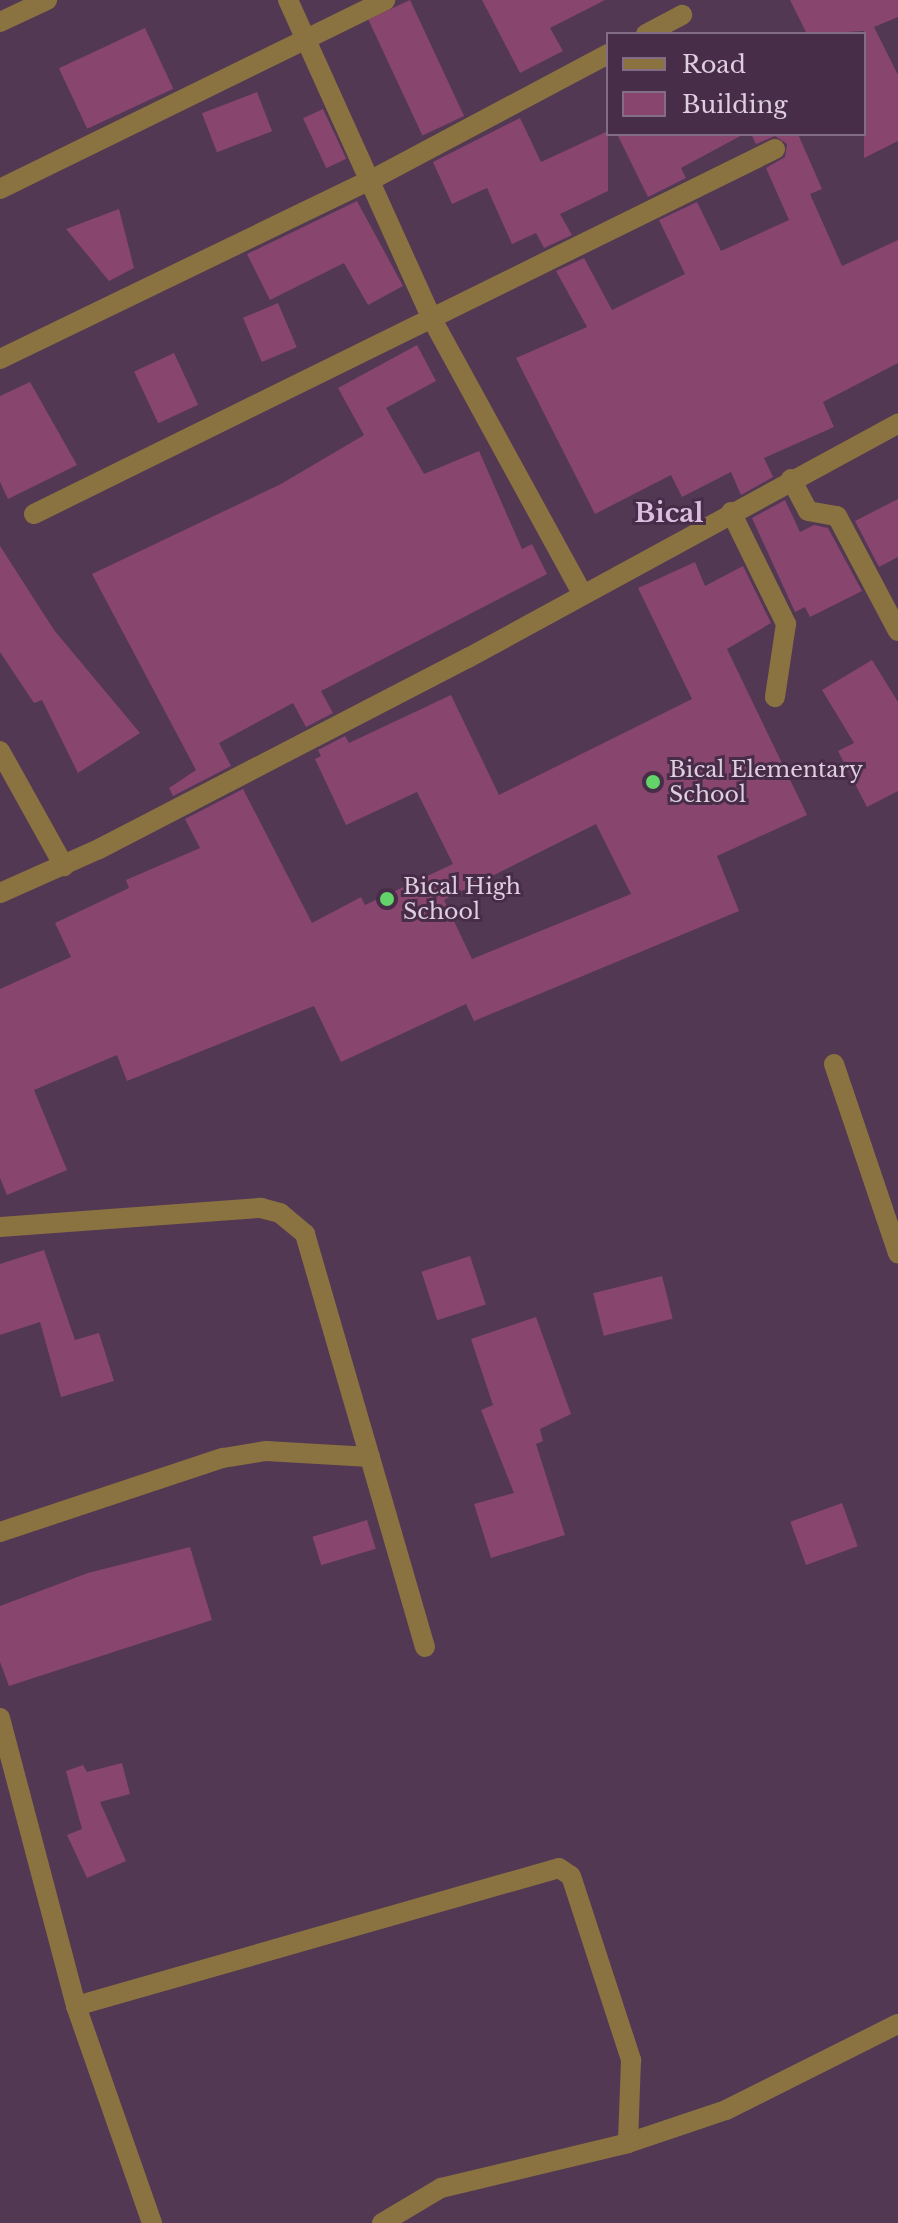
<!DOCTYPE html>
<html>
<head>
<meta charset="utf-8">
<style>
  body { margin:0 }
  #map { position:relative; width:898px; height:2223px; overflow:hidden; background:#523853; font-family:"Libre Baskerville",serif }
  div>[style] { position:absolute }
  .building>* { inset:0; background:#88456d; transform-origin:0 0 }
  .minor>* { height:20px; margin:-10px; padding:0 10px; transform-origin:10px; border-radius:10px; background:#8a7341 }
  .dots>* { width:22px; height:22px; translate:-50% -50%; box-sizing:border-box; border:4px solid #472d48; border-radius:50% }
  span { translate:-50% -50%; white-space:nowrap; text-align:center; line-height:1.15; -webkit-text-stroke:6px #472d48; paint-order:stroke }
  .poi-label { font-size:22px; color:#decedf }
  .left { translate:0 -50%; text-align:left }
  .quarter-label { font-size:26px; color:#ddbddf; font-weight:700 }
  .legend { position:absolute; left:606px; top:32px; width:260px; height:104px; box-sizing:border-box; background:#472d48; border:2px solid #836d84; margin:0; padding:10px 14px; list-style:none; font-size:24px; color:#decedf }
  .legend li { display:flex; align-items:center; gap:16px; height:40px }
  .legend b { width:40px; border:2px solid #836d84 }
</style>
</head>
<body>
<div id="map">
  <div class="building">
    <div style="left:410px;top:0;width:128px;height:46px;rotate:65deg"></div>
    <div style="clip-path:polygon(482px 0,605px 0,550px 28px,563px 51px,520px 73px)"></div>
    <div style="clip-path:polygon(790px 0,898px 0,898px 17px,874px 27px,898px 75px,898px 141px,864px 158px,864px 31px,807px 34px)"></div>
    <div style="left:145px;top:28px;width:67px;height:95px;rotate:65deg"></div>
    <div style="left:257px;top:92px;width:42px;height:59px;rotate:69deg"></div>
    <div style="left:323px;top:109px;width:55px;height:22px;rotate:65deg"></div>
    <div style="clip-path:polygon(520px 118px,541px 162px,608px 131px,608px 191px,560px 214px,572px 235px,544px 248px,536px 233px,512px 244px,487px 188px,452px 204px,433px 162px)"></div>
    <div style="clip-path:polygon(617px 134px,744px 134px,681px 168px,686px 178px,648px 197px)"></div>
    <div style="clip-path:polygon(751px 134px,798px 134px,822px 189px,810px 194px,842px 266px,898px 240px,898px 363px,823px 402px,834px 427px,764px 458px,773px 477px,741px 495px,731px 472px,682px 497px,671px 475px,595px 514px,516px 358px,587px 327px,556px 271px,584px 258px,612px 310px,685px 274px,659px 220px,697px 202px,721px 251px,789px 220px,766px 168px,785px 157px,787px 144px,775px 136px,756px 144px)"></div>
    <div style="clip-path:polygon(357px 201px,403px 286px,368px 305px,344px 263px,270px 300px,247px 254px)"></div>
    <div style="clip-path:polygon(119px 209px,134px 268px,109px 281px,66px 229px)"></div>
    <div style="left:278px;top:303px;width:48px;height:38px;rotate:67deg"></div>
    <div style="clip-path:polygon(417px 345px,436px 381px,386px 408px,424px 474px,479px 451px,522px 549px,532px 544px,547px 574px,321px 691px,333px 713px,306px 727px,293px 703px,219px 743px,231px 766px,173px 796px,169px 788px,196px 770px,92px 574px,281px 484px,364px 435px,338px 388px)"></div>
    <div style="left:174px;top:353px;width:57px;height:44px;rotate:65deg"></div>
    <div style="clip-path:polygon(30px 382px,77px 465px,8px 499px,0 482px,0 396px)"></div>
    <div style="clip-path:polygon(898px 499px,898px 557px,879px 567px,855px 521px)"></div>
    <div style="clip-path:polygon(785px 500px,800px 532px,814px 525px,828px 528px,862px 591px,810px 617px,805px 607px,795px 612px,752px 518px)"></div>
    <div style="clip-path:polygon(0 546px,54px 630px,140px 733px,78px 773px,42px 700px,34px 703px,0 652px)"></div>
    <div style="clip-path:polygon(evenodd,695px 562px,705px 586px,743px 566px,771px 623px,727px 649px,807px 815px,717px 856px,739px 911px,474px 1021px,466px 1004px,341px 1062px,314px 1006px,127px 1081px,117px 1055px,34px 1090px,67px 1170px,7px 1195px,0 1178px,0 989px,71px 957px,55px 923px,129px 888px,126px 880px,200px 848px,185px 819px,243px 789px,312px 923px,361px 897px,365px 905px,453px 864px,417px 792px,346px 825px,315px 759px,321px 756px,318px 750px,345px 736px,349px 743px,451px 695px,499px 795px,692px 699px,638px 588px,695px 562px,596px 824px,631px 894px,472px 959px,444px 900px,596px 824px)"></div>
    <div style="clip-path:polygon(872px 660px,898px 702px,898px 791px,867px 807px,838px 751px,854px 743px,822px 690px)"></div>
    <div style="clip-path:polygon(44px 1250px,75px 1340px,99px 1333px,114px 1381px,61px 1397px,40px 1322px,0 1335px,0 1264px)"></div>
    <div style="left:470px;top:1256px;width:51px;height:51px;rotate:72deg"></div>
    <div style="left:662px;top:1276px;width:44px;height:71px;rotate:76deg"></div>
    <div style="clip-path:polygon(536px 1317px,571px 1414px,540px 1429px,543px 1441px,536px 1444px,565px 1535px,491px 1558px,474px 1504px,514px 1493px,481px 1410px,493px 1405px,471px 1339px)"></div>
    <div style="left:842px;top:1503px;width:46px;height:55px;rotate:70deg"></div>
    <div style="left:367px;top:1520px;width:30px;height:57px;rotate:73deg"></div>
    <div style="clip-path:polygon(190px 1547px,212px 1620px,9px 1686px,0 1662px,0 1606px,88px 1573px)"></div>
    <div style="clip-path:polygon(122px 1763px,130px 1794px,100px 1802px,126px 1861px,87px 1878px,67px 1835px,82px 1829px,66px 1771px,83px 1765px,87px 1772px)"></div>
  </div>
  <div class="minor">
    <div style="left:288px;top:0;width:352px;rotate:65.7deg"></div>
    <div style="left:433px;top:321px;width:310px;rotate:61.3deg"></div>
    <div style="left:0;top:22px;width:52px;rotate:-25.1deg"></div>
    <div style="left:646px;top:34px;width:41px;rotate:-27.8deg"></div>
    <div style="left:0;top:189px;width:429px;rotate:-26.1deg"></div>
    <div style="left:0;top:359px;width:414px;rotate:-25.8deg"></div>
    <div style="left:373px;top:179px;width:266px;rotate:-28deg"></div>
    <div style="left:791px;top:479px;width:36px;rotate:62deg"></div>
    <div style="left:808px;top:511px;width:29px;rotate:10deg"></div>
    <div style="left:837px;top:516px;width:130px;rotate:62.1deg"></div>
    <div style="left:731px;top:512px;width:125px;rotate:63.8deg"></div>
    <div style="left:786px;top:624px;width:74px;rotate:98.6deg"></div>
    <div style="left:34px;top:514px;width:826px;rotate:-26.22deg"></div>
    <div style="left:0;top:751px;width:132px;rotate:60.9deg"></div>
    <div style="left:0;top:893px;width:108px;rotate:-24deg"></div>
    <div style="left:99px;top:849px;width:416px;rotate:-27.4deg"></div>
    <div style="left:468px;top:658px;width:490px;rotate:-28.6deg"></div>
    <div style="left:834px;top:1064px;width:200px;rotate:71.3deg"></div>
    <div style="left:0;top:1227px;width:262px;rotate:-4.2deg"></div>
    <div style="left:261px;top:1208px;width:20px;rotate:15deg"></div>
    <div style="left:280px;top:1213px;width:33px;rotate:40deg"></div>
    <div style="left:305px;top:1234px;width:430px;rotate:73.8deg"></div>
    <div style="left:0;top:1532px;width:235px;rotate:-18.4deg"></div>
    <div style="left:223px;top:1458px;width:44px;rotate:-9.2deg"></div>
    <div style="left:266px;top:1451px;width:104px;rotate:3.3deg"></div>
    <div style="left:0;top:1718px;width:298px;rotate:75.2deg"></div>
    <div style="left:76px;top:2006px;width:230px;rotate:70.7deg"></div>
    <div style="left:76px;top:2006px;width:502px;rotate:-15.95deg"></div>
    <div style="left:559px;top:1868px;width:14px;rotate:34deg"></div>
    <div style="left:571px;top:1876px;width:194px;rotate:71.9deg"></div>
    <div style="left:631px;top:2060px;width:83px;rotate:92.1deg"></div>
    <div style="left:382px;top:2223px;width:69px;rotate:-30.7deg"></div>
    <div style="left:441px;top:2188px;width:192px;rotate:-13.5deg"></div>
    <div style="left:628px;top:2143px;width:103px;rotate:-18.6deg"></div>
    <div style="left:726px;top:2110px;width:192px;rotate:-26.6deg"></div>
  </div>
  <div class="dots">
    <div style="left:653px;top:782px;background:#62d469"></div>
    <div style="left:387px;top:899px;background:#62d469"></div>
  </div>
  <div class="poi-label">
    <span class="left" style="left:669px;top:782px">Bical Elementary<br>School</span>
    <span class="left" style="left:403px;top:899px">Bical High<br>School</span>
  </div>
  <div class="quarter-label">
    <span style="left:669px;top:514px">Bical</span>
  </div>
  <ul class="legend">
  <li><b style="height:10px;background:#8a7341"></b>Road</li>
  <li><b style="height:22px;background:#88456d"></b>Building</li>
  </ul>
</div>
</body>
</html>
